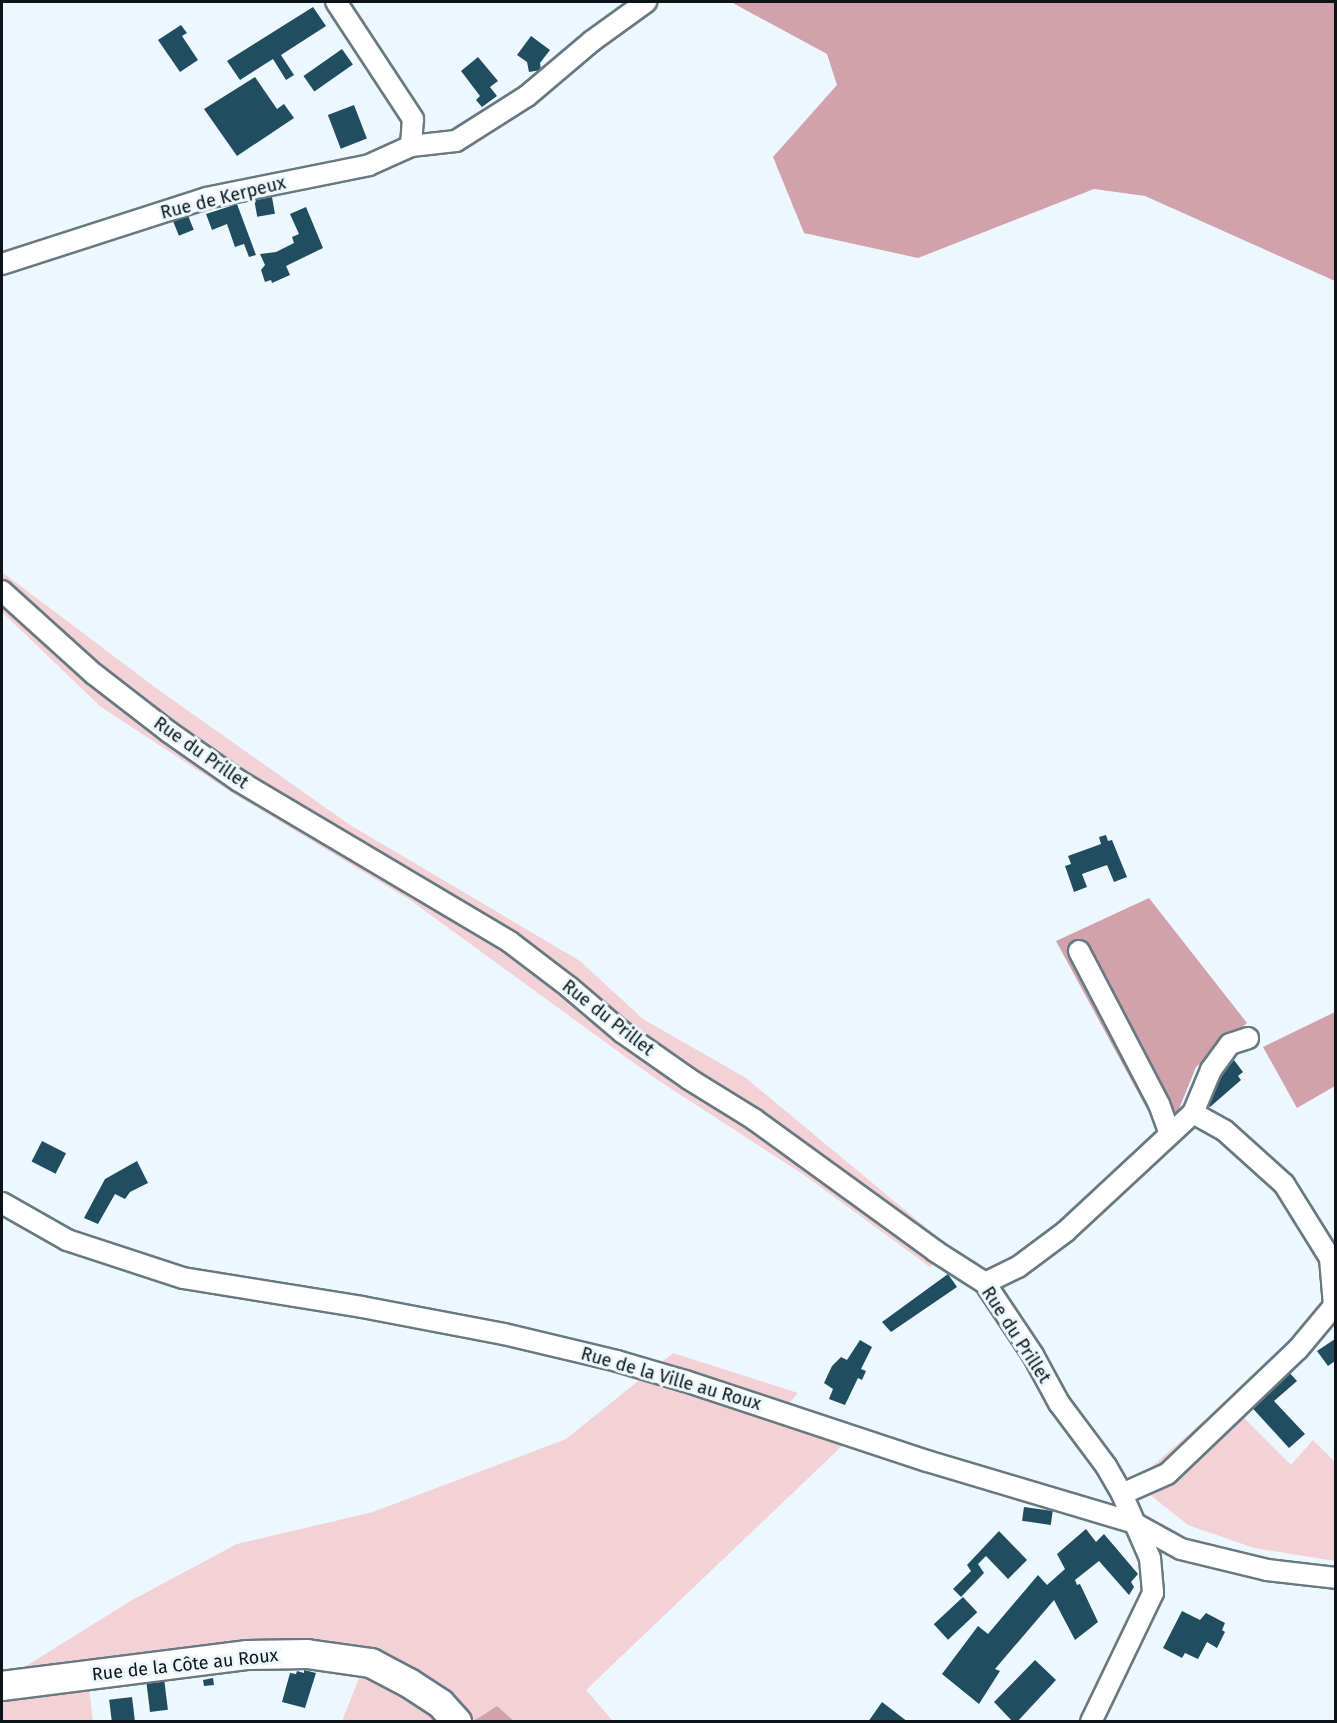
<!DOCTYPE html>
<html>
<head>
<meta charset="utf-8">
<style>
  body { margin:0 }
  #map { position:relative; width:1337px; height:1723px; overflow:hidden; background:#edf8fe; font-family:"Fira Sans",sans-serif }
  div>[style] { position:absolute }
  .green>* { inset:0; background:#f2d1d7 }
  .forest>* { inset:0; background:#d1a1ac }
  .building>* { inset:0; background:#214d60; transform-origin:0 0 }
  .roads { filter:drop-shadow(2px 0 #697981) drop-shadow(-2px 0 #697981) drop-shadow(0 2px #697981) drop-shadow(0 -2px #697981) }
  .minor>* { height:20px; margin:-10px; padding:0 10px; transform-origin:10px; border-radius:10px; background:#fff }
  .secondary>* { height:28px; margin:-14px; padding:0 14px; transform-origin:14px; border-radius:14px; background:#fff }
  span { translate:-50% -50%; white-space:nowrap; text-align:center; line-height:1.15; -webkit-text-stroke:6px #edf8fe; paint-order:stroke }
  .street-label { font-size:18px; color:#0d1316 }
  .frame { position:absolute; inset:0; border:3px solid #0d1316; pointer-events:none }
</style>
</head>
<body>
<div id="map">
  <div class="green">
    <div style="clip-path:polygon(2px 572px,160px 691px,350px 825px,580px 961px,643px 1019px,746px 1078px,953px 1250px,930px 1267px,804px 1175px,656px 1079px,410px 900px,234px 794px,101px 707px,2px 612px)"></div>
    <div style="clip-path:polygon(673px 1353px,798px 1393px,779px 1415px,844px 1444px,586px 1690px,613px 1721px,514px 1721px,497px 1706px,472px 1721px,342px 1721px,371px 1648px,270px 1638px,86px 1663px,93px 1721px,2px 1722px,2px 1681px,132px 1600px,237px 1544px,373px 1512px,566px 1439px)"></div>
    <div style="clip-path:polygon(1229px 1399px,1244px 1418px,1291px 1465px,1313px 1440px,1335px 1462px,1335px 1561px,1254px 1548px,1188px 1525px,1134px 1482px)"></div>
  </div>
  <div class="forest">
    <div style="clip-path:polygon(731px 2px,1335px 2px,1335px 281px,1145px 196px,1094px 189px,918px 258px,804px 233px,773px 157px,837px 85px,827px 54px)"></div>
    <div style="clip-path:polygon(1149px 898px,1247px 1023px,1196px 1067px,1179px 1109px,1200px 1125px,1168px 1148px,1056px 941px)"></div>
    <div style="clip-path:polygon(1335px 1012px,1335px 1086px,1297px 1108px,1263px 1047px)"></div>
    <div style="clip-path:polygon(497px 1706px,514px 1721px,472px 1721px,478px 1718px)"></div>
  </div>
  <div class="building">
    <div style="clip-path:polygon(313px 7px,326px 26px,281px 55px,294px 75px,286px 80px,273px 59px,240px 80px,227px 61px)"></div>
    <div style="clip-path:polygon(181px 25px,187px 33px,182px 36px,198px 60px,180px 72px,158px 40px)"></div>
    <div style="clip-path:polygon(531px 36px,550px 50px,540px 63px,541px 70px,529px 72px,527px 62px,517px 55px)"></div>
    <div style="left:342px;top:49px;width:19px;height:47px;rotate:55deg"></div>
    <div style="clip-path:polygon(478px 57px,498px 81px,490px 87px,497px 96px,482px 107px,476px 100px,480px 96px,461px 71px)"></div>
    <div style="clip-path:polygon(255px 77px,277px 109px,284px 104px,294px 118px,237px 156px,204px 109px)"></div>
    <div style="left:354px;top:105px;width:36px;height:28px;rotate:69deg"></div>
    <div style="left:272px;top:197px;width:17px;height:18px;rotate:80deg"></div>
    <div style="clip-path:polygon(237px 204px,256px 255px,249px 257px,244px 244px,235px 247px,227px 224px,212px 230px,206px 214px)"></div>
    <div style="clip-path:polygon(306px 207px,323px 248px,286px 266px,290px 275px,272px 283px,271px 280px,265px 282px,261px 270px,265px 265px,260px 254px,276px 252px,294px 243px,292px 237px,299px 234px,290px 214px)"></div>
    <div style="left:187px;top:213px;width:18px;height:16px;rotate:68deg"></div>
    <div style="clip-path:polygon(1106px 835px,1108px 841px,1112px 840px,1127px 877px,1114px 882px,1107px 865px,1082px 874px,1087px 887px,1074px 892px,1065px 866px,1071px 864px,1068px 856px,1101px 844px,1099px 837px)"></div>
    <div style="clip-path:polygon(1234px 1060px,1243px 1072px,1238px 1076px,1241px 1080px,1210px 1107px,1200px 1097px,1205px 1086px)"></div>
    <div style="left:42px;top:1141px;width:27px;height:23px;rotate:27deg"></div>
    <div style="clip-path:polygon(137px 1161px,148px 1183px,130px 1192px,125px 1199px,115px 1194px,98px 1224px,84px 1218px,105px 1179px)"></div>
    <div style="clip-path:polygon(948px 1274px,957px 1287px,891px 1332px,882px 1322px)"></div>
    <div style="clip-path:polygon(1335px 1339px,1335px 1361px,1328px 1366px,1317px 1351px)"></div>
    <div style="clip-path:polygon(860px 1340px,872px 1347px,861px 1369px,866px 1371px,862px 1380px,858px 1378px,845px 1405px,829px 1399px,833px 1389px,824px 1383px,832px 1366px,841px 1357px,847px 1360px)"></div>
    <div style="clip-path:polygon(1286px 1369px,1297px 1381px,1274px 1401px,1305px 1434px,1289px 1448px,1246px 1401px)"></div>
    <div style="left:1024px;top:1507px;width:29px;height:14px;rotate:8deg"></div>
    <div style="clip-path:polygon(1086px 1529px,1096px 1542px,1104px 1534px,1138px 1574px,1131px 1582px,1134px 1587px,1129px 1595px,1099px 1561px,1075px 1580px,1077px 1585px,1080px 1584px,1098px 1622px,1075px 1640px,1054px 1600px,995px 1669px,1000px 1671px,979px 1704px,942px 1674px,978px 1626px,988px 1634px,1038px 1575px,1047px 1585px,1065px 1569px,1057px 1554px)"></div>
    <div style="clip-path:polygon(999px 1531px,1027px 1560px,1008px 1579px,986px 1556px,978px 1564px,984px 1573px,961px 1597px,953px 1589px,971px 1571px,967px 1565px)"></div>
    <div style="left:963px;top:1597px;width:21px;height:40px;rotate:47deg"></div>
    <div style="clip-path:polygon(1182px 1611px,1200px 1620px,1206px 1613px,1225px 1623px,1222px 1630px,1225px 1632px,1217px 1648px,1207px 1642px,1198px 1659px,1185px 1653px,1182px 1658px,1163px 1648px)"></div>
    <div style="clip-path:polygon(1035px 1660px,1056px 1680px,1017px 1722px,1013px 1722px,994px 1702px)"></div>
    <div style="clip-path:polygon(304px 1670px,316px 1673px,305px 1708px,282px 1702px,290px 1673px,296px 1674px,297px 1671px,304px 1673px)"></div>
    <div style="left:164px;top:1678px;width:32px;height:18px;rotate:83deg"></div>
    <div style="clip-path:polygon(213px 1678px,214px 1685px,204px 1686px,203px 1680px)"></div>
    <div style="left:132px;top:1697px;width:23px;height:23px;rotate:83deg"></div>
    <div style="clip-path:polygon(882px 1702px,908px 1722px,868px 1722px)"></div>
  </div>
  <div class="roads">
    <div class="minor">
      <div style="left:411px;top:146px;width:45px;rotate:-6.3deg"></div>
      <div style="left:456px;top:141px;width:84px;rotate:-32.4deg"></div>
      <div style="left:527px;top:96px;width:85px;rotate:-40.2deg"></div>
      <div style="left:592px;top:41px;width:67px;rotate:-35.8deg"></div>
      <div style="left:2px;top:264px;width:214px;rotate:-17.9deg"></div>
      <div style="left:206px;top:198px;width:166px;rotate:-11.4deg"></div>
      <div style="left:369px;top:165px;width:46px;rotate:-24.3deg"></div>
      <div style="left:411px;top:146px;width:27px;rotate:-86deg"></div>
      <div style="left:413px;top:119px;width:140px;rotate:-123.3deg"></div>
      <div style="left:2px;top:591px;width:124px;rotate:42.1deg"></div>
      <div style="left:94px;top:674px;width:95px;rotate:37.7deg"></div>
      <div style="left:169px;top:732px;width:85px;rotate:35deg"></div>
      <div style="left:239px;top:781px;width:315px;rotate:30.7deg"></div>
      <div style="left:510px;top:942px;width:74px;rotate:37.3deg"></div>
      <div style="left:569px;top:987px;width:70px;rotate:40.3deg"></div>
      <div style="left:622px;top:1032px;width:82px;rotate:35deg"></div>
      <div style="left:689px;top:1079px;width:78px;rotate:31.8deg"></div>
      <div style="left:755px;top:1120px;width:223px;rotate:36deg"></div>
      <div style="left:935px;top:1251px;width:59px;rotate:32.6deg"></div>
      <div style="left:985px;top:1283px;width:87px;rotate:56.3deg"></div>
      <div style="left:1033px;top:1355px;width:55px;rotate:61.6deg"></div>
      <div style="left:1059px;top:1403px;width:79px;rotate:53.3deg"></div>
      <div style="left:1106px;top:1466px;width:32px;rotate:60deg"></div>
      <div style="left:1122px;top:1494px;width:70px;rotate:66.4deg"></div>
      <div style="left:1150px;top:1558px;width:35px;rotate:85deg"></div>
      <div style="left:1153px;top:1593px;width:143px;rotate:115.7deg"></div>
      <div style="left:1079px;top:951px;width:173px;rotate:62.4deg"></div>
      <div style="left:1159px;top:1104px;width:32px;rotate:70deg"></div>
      <div style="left:1193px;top:1113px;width:47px;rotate:-67.3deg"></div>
      <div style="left:1211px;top:1070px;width:32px;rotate:-54deg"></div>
      <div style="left:1230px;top:1044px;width:19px;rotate:-18deg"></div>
      <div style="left:2px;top:1203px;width:75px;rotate:29.6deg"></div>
      <div style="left:67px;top:1240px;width:122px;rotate:18.1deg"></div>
      <div style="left:183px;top:1278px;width:181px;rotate:9.2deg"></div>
      <div style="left:362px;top:1307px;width:145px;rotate:10.8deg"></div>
      <div style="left:504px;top:1334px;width:116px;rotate:13.4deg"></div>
      <div style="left:617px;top:1361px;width:71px;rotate:16.4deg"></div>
      <div style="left:685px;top:1381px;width:255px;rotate:18.3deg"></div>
      <div style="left:927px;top:1461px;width:214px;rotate:16.6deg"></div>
      <div style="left:1132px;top:1522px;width:56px;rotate:28.9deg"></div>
      <div style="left:1181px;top:1549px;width:89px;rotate:13.7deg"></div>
      <div style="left:1267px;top:1570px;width:69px;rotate:6.6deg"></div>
      <div style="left:985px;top:1283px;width:37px;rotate:-26deg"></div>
      <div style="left:1018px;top:1267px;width:59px;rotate:-36.7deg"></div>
      <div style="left:1065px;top:1232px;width:175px;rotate:-42.9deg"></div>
      <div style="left:1193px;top:1113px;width:35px;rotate:29deg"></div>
      <div style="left:1224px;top:1130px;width:81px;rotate:42deg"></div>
      <div style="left:1284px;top:1184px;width:87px;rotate:58.1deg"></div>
      <div style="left:1330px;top:1258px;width:48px;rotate:85.2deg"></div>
      <div style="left:1334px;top:1306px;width:56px;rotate:129.9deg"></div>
      <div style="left:1298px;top:1349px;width:181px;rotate:136.3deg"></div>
      <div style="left:1167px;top:1474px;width:49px;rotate:156deg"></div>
    </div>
    <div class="secondary">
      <div style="left:2px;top:1686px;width:248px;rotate:-7.2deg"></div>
      <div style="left:248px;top:1655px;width:59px;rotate:-1deg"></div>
      <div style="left:307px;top:1654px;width:65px;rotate:8deg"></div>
      <div style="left:371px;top:1663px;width:43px;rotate:27.8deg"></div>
      <div style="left:409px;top:1683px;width:38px;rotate:33deg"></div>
      <div style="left:441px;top:1704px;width:24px;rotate:48deg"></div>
    </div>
  </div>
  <div class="street-label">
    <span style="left:223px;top:198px;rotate:-14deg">Rue de Kerpeux</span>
    <span style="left:201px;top:753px;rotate:35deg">Rue du Prillet</span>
    <span style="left:608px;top:1018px;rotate:38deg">Rue du Prillet</span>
    <span style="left:1016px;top:1335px;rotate:57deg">Rue du Prillet</span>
    <span style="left:671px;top:1379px;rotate:16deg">Rue de la Ville au Roux</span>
    <span style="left:185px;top:1665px;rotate:-6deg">Rue de la Côte au Roux</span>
  </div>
  <div class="frame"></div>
</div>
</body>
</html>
